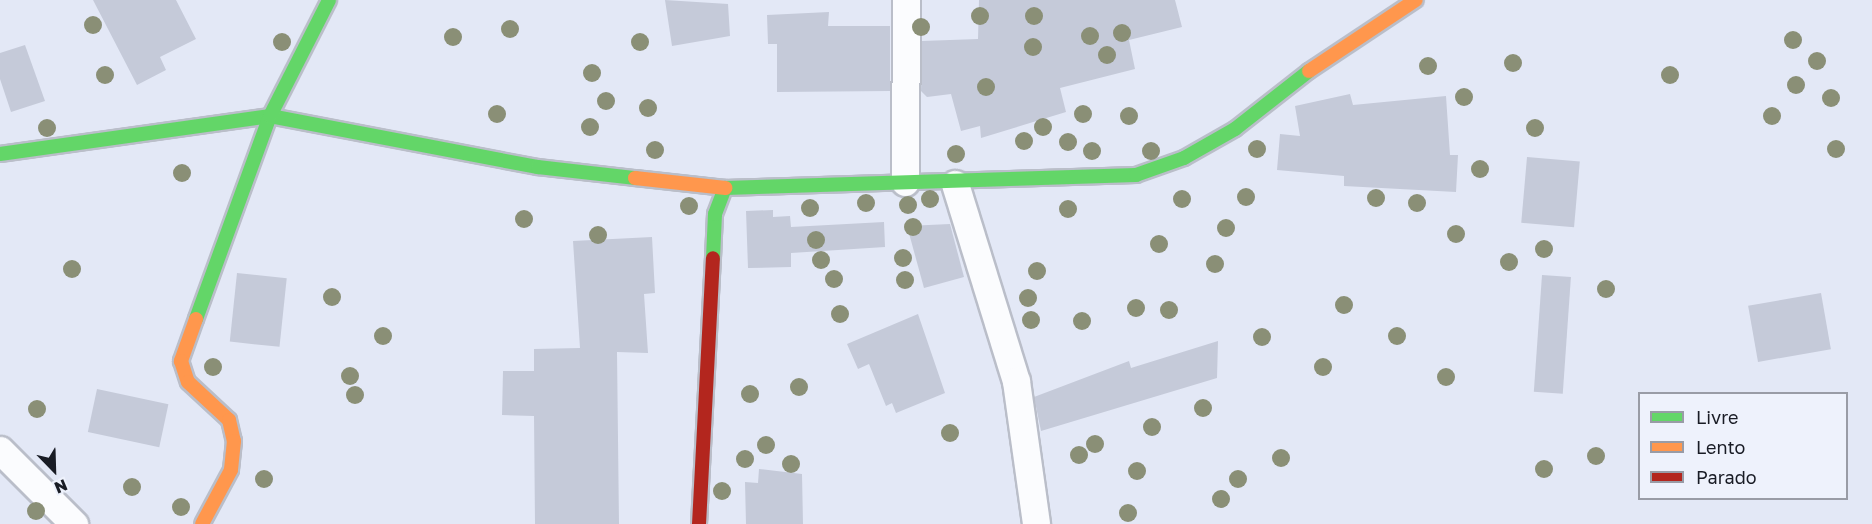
<!DOCTYPE html>
<html>
<head>
<meta charset="utf-8">
<style>
  body { margin:0 }
  #map { position:relative; width:1872px; height:524px; overflow:hidden; background:#e3e8f6; font-family:"Golos Text",sans-serif }
  div>[style] { position:absolute }
  .building>* { inset:0; background:#c5cad9; transform-origin:0 0 }
  .roads { filter:drop-shadow(2px 0 #babec9) drop-shadow(-2px 0 #babec9) drop-shadow(0 2px #babec9) drop-shadow(0 -2px #babec9) }
  .street>* { height:27px; margin:-13.5px; padding:0 13.5px; transform-origin:13.5px; border-radius:13.5px; background:#fbfcfe }
  .fast>* { height:14px; margin:-7px; padding:0 7px; transform-origin:7px; border-radius:7px; background:#63d668 }
  .slow>* { height:14px; margin:-7px; padding:0 7px; transform-origin:7px; border-radius:7px; background:#ff974d }
  .jam>* { height:14px; margin:-7px; padding:0 7px; transform-origin:7px; border-radius:7px; background:#b3261e }
  .trees>* { width:18px; height:18px; margin:-9px; border-radius:50%; background:#8a8f76 }
  span { translate:-50% -50%; white-space:nowrap; text-align:center; line-height:1.15; -webkit-text-stroke:5px #eef2fc; paint-order:stroke }
  .legend { position:absolute; left:1638px; top:392px; width:210px; height:108px; box-sizing:border-box; background:#eef2fc; border:2px solid #999ca6; margin:0; padding:8px 10px; list-style:none; font-size:18px; color:#191c25 }
  .legend li { display:flex; align-items:center; gap:12px; height:30px }
  .legend b { width:30px; border:2px solid #999ca6 }
  .north { position:absolute; left:24px; top:440px; width:60px; height:60px; -webkit-text-stroke:4px #eef2fc; paint-order:stroke; rotate:157deg; font-size:16px; font-weight:700; line-height:24px; text-align:center; color:#191c25 }
  .north::after { content:''; display:block; margin:auto; width:21px; height:27px; background:#191c25; clip-path:polygon(50% 0,100% 100%,50% 72%,0 100%) }
</style>
</head>
<body>
<div id="map">
  <div class="building">
    <div style="clip-path:polygon(93px 0,176px 0,196px 39px,160px 57px,166px 70px,137px 85px)"></div>
    <div style="clip-path:polygon(665px 0,728px 4px,730px 36px,672px 46px)"></div>
    <div style="clip-path:polygon(979px 0,1175px 0,1182px 27px,1129px 40px,1135px 69px,1060px 88px,1066px 112px,981px 138px,980px 126px,961px 131px,951px 94px,927px 97px,921px 91px,922px 41px,978px 39px)"></div>
    <div style="clip-path:polygon(829px 12px,828px 26px,890px 26px,890px 91px,777px 92px,777px 44px,768px 44px,767px 15px)"></div>
    <div style="clip-path:polygon(25px 45px,45px 101px,11px 112px,0 79px,0 53px)"></div>
    <div style="clip-path:polygon(1350px 94px,1353px 105px,1446px 96px,1450px 155px,1458px 155px,1456px 192px,1344px 186px,1344px 176px,1277px 170px,1280px 134px,1300px 136px,1295px 106px)"></div>
    <div style="left:1527px;top:157px;width:53px;height:66px;rotate:5deg"></div>
    <div style="clip-path:polygon(773px 210px,773px 217px,790px 216px,791px 227px,884px 222px,885px 247px,791px 253px,791px 267px,748px 268px,746px 211px)"></div>
    <div style="clip-path:polygon(950px 224px,964px 277px,924px 288px,907px 226px)"></div>
    <div style="clip-path:polygon(652px 237px,655px 293px,644px 294px,648px 353px,617px 352px,619px 524px,535px 524px,534px 416px,502px 415px,503px 371px,534px 371px,534px 349px,580px 348px,573px 241px)"></div>
    <div style="left:237px;top:273px;width:50px;height:69px;rotate:6deg"></div>
    <div style="left:1542px;top:275px;width:29px;height:117px;rotate:4deg"></div>
    <div style="left:1821px;top:293px;width:57px;height:74px;rotate:80deg"></div>
    <div style="clip-path:polygon(918px 314px,945px 393px,896px 413px,892px 403px,886px 406px,869px 364px,858px 369px,847px 344px)"></div>
    <div style="clip-path:polygon(1218px 341px,1217px 378px,1041px 431px,1034px 397px,1129px 361px,1131px 368px)"></div>
    <div style="left:97px;top:389px;width:73px;height:44px;rotate:12deg"></div>
    <div style="clip-path:polygon(759px 469px,802px 474px,803px 524px,746px 524px,745px 482px,758px 483px)"></div>
  </div>
  <div class="roads">
    <div class="street">
      <div style="left:905px;top:182px;width:182px;rotate:-89.7deg"></div>
      <div style="left:955px;top:184px;width:206px;rotate:72.8deg"></div>
      <div style="left:1016px;top:381px;width:144px;rotate:82deg"></div>
      <div style="left:0;top:450px;width:105px;rotate:45deg"></div>
    </div>
    <div class="fast">
      <div style="left:0;top:154px;width:273px;rotate:-8deg"></div>
      <div style="left:270px;top:116px;width:273px;rotate:10.8deg"></div>
      <div style="left:538px;top:167px;width:98px;rotate:6.5deg"></div>
      <div style="left:713px;top:258px;width:44px;rotate:-87.4deg"></div>
      <div style="left:715px;top:214px;width:28px;rotate:-69deg"></div>
      <div style="left:725px;top:188px;width:411px;rotate:-1.8deg"></div>
      <div style="left:1136px;top:175px;width:51px;rotate:-19.5deg"></div>
      <div style="left:1184px;top:158px;width:59px;rotate:-29.6deg"></div>
      <div style="left:1235px;top:129px;width:94px;rotate:-38.1deg"></div>
      <div style="left:196px;top:319px;width:216px;rotate:-70deg"></div>
      <div style="left:270px;top:116px;width:130px;rotate:-63deg"></div>
    </div>
    <div class="slow">
      <div style="left:1309px;top:71px;width:128px;rotate:-33.6deg"></div>
      <div style="left:635px;top:178px;width:91px;rotate:6.3deg"></div>
      <div style="left:196px;top:319px;width:45px;rotate:109.7deg"></div>
      <div style="left:181px;top:361px;width:22px;rotate:72deg"></div>
      <div style="left:188px;top:382px;width:56px;rotate:42.8deg"></div>
      <div style="left:229px;top:420px;width:22px;rotate:77deg"></div>
      <div style="left:234px;top:441px;width:29px;rotate:96deg"></div>
      <div style="left:231px;top:470px;width:61px;rotate:118.2deg"></div>
    </div>
    <div class="jam">
      <div style="left:699px;top:524px;width:266px;rotate:-87deg"></div>
    </div>
  </div>
  <div class="trees">
    <div style="left:980px;top:16px"></div>
    <div style="left:1034px;top:16px"></div>
    <div style="left:93px;top:25px"></div>
    <div style="left:921px;top:27px"></div>
    <div style="left:510px;top:29px"></div>
    <div style="left:1122px;top:33px"></div>
    <div style="left:1090px;top:36px"></div>
    <div style="left:453px;top:37px"></div>
    <div style="left:1793px;top:40px"></div>
    <div style="left:282px;top:42px"></div>
    <div style="left:640px;top:42px"></div>
    <div style="left:1033px;top:47px"></div>
    <div style="left:1107px;top:55px"></div>
    <div style="left:1817px;top:61px"></div>
    <div style="left:1513px;top:63px"></div>
    <div style="left:1428px;top:66px"></div>
    <div style="left:592px;top:73px"></div>
    <div style="left:105px;top:75px"></div>
    <div style="left:1670px;top:75px"></div>
    <div style="left:1796px;top:85px"></div>
    <div style="left:986px;top:87px"></div>
    <div style="left:1464px;top:97px"></div>
    <div style="left:1831px;top:98px"></div>
    <div style="left:606px;top:101px"></div>
    <div style="left:648px;top:108px"></div>
    <div style="left:497px;top:114px"></div>
    <div style="left:1083px;top:114px"></div>
    <div style="left:1129px;top:116px"></div>
    <div style="left:1772px;top:116px"></div>
    <div style="left:590px;top:127px"></div>
    <div style="left:1043px;top:127px"></div>
    <div style="left:47px;top:128px"></div>
    <div style="left:1535px;top:128px"></div>
    <div style="left:1024px;top:141px"></div>
    <div style="left:1068px;top:142px"></div>
    <div style="left:1257px;top:149px"></div>
    <div style="left:1836px;top:149px"></div>
    <div style="left:655px;top:150px"></div>
    <div style="left:1092px;top:151px"></div>
    <div style="left:1151px;top:151px"></div>
    <div style="left:956px;top:154px"></div>
    <div style="left:1480px;top:169px"></div>
    <div style="left:182px;top:173px"></div>
    <div style="left:1246px;top:197px"></div>
    <div style="left:1376px;top:198px"></div>
    <div style="left:930px;top:199px"></div>
    <div style="left:1182px;top:199px"></div>
    <div style="left:866px;top:203px"></div>
    <div style="left:1417px;top:203px"></div>
    <div style="left:908px;top:205px"></div>
    <div style="left:689px;top:206px"></div>
    <div style="left:810px;top:208px"></div>
    <div style="left:1068px;top:209px"></div>
    <div style="left:524px;top:219px"></div>
    <div style="left:913px;top:227px"></div>
    <div style="left:1226px;top:228px"></div>
    <div style="left:1456px;top:234px"></div>
    <div style="left:598px;top:235px"></div>
    <div style="left:816px;top:240px"></div>
    <div style="left:1159px;top:244px"></div>
    <div style="left:1544px;top:249px"></div>
    <div style="left:903px;top:258px"></div>
    <div style="left:821px;top:260px"></div>
    <div style="left:1509px;top:262px"></div>
    <div style="left:1215px;top:264px"></div>
    <div style="left:72px;top:269px"></div>
    <div style="left:1037px;top:271px"></div>
    <div style="left:834px;top:279px"></div>
    <div style="left:905px;top:280px"></div>
    <div style="left:1606px;top:289px"></div>
    <div style="left:332px;top:297px"></div>
    <div style="left:1028px;top:298px"></div>
    <div style="left:1344px;top:305px"></div>
    <div style="left:1136px;top:308px"></div>
    <div style="left:1169px;top:310px"></div>
    <div style="left:840px;top:314px"></div>
    <div style="left:1031px;top:320px"></div>
    <div style="left:1082px;top:321px"></div>
    <div style="left:383px;top:336px"></div>
    <div style="left:1397px;top:336px"></div>
    <div style="left:1262px;top:337px"></div>
    <div style="left:213px;top:367px"></div>
    <div style="left:1323px;top:367px"></div>
    <div style="left:350px;top:376px"></div>
    <div style="left:1446px;top:377px"></div>
    <div style="left:799px;top:387px"></div>
    <div style="left:750px;top:394px"></div>
    <div style="left:355px;top:395px"></div>
    <div style="left:1203px;top:408px"></div>
    <div style="left:37px;top:409px"></div>
    <div style="left:1152px;top:427px"></div>
    <div style="left:950px;top:433px"></div>
    <div style="left:1095px;top:444px"></div>
    <div style="left:766px;top:445px"></div>
    <div style="left:1079px;top:455px"></div>
    <div style="left:1596px;top:456px"></div>
    <div style="left:1281px;top:458px"></div>
    <div style="left:745px;top:459px"></div>
    <div style="left:791px;top:464px"></div>
    <div style="left:1544px;top:469px"></div>
    <div style="left:1137px;top:471px"></div>
    <div style="left:264px;top:479px"></div>
    <div style="left:1238px;top:479px"></div>
    <div style="left:132px;top:487px"></div>
    <div style="left:722px;top:491px"></div>
    <div style="left:1221px;top:499px"></div>
    <div style="left:181px;top:507px"></div>
    <div style="left:36px;top:511px"></div>
    <div style="left:1128px;top:513px"></div>
  </div>
  <ul class="legend">
  <li><b style="height:8px;background:#63d668"></b>Livre</li>
  <li><b style="height:8px;background:#ff974d"></b>Lento</li>
  <li><b style="height:8px;background:#b3261e"></b>Parado</li>
  </ul>
  <div class="north">N</div>
</div>
</body>
</html>
